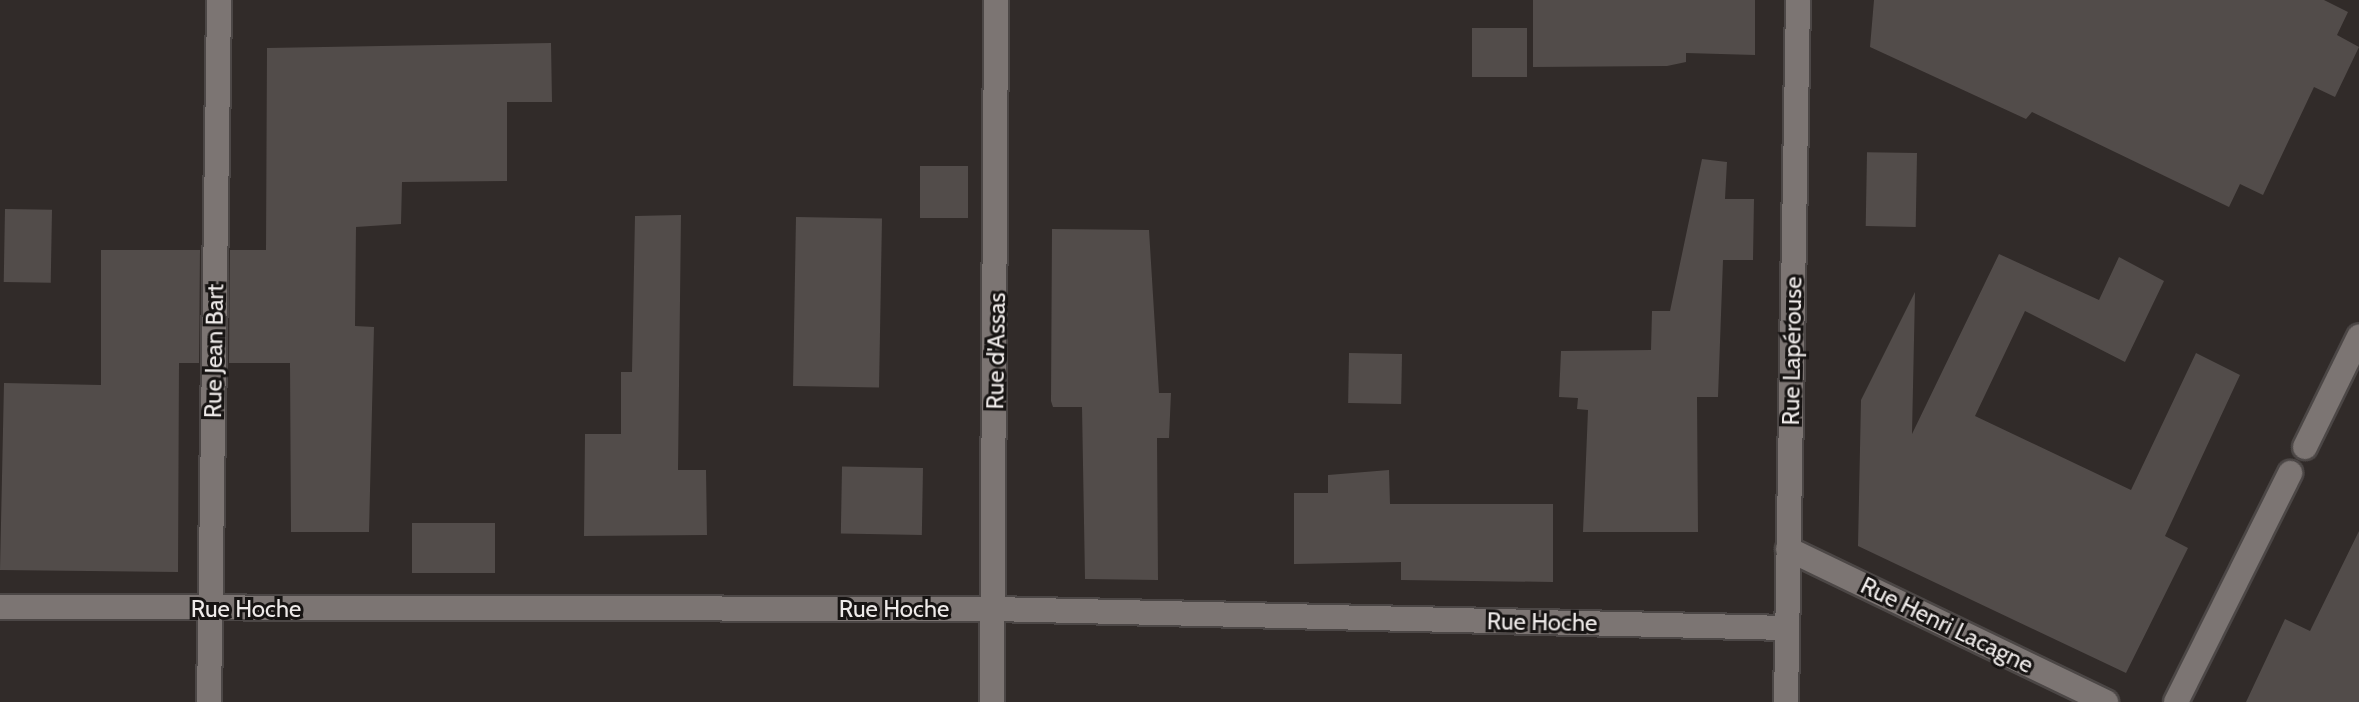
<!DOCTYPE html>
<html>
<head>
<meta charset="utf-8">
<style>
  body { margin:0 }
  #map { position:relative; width:2359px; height:702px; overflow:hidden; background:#312b29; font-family:Cabin,sans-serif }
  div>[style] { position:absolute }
  .building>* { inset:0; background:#524c4a; transform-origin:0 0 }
  .roads { filter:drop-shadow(2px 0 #4c4746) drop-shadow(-2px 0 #4c4746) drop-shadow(0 2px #4c4746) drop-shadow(0 -2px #4c4746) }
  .minor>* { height:24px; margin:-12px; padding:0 12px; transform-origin:12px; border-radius:12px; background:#7c7573 }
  span { translate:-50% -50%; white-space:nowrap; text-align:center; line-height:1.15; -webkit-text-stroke:6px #171413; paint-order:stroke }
  .street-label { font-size:24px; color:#eeeae9 }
</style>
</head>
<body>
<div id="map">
  <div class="building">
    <div style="clip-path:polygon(1533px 0,1755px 0,1755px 55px,1686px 53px,1686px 62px,1667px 66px,1533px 67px)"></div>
    <div style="clip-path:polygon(1874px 0,2324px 0,2348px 12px,2337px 35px,2359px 47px,2335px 97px,2314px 87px,2263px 195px,2240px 184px,2229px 207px,2032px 112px,2026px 119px,1870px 47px)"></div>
    <div style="left:1472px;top:28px;width:55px;height:49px"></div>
    <div style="clip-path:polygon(551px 43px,552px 102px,507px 102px,507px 181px,402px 182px,401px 224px,356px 227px,355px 326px,374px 327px,369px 532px,291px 532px,290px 363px,229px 363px,230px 250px,266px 250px,267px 48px)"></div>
    <div style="left:1917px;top:153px;width:74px;height:50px;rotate:91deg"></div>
    <div style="clip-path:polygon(1702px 159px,1727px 162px,1725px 199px,1754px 199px,1753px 260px,1723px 260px,1718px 397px,1697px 397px,1698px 532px,1583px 532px,1588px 410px,1577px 409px,1578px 398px,1559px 397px,1561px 351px,1651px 350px,1652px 311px,1670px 311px)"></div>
    <div style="left:920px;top:166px;width:48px;height:52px"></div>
    <div style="left:5px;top:209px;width:47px;height:73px;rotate:1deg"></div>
    <div style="clip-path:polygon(681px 215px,678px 470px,706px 470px,707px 535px,584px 536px,585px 434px,621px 434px,621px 372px,632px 372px,635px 216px)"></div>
    <div style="left:796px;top:217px;width:86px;height:169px;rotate:1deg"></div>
    <div style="clip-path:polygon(1052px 229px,1149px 230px,1159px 393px,1171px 393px,1169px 438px,1157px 438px,1158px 580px,1085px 579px,1082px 407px,1053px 407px,1051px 401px)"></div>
    <div style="clip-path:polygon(101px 250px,200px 250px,199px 363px,179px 363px,178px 572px,0 570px,4px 383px,101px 385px)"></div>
    <div style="clip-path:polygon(1999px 254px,2099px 300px,2119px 257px,2164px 281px,2125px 362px,2025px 311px,1975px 416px,2131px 490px,2196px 353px,2240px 375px,2165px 536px,2188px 548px,2126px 673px,1858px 546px,1861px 400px,1915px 292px,1912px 434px)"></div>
    <div style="left:1402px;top:354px;width:50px;height:53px;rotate:91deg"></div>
    <div style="left:923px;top:468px;width:67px;height:81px;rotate:91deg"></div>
    <div style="clip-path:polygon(1389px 470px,1390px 504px,1553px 504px,1553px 582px,1401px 580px,1401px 562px,1294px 564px,1294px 493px,1328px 493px,1328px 475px)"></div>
    <div style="left:412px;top:523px;width:83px;height:50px"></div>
    <div style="clip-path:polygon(2359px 531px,2359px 702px,2246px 702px,2285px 619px,2310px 631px)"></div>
  </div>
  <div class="roads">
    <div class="minor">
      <div style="left:2305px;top:447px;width:123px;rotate:-63.9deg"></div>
      <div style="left:1788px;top:549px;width:353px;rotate:25.7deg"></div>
      <div style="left:0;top:607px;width:993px;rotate:0.12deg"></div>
      <div style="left:993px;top:609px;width:794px;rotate:1.37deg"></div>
      <div style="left:209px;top:702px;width:702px;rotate:-89.18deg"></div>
      <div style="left:992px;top:702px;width:702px;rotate:-89.67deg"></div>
      <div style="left:1786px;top:702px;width:702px;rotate:-89.02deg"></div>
      <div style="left:2176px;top:702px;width:256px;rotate:-63.5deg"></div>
    </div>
  </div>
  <div class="street-label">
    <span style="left:214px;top:351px;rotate:-89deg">Rue Jean Bart</span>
    <span style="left:996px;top:351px;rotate:-89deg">Rue d'Assas</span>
    <span style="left:1792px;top:351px;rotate:-89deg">Rue Lapérouse</span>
    <span style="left:246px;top:609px">Rue Hoche</span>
    <span style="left:894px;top:609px">Rue Hoche</span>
    <span style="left:1542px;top:622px;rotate:1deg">Rue Hoche</span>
    <span style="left:1947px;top:625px;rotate:26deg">Rue Henri Lacagne</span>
  </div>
</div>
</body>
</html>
